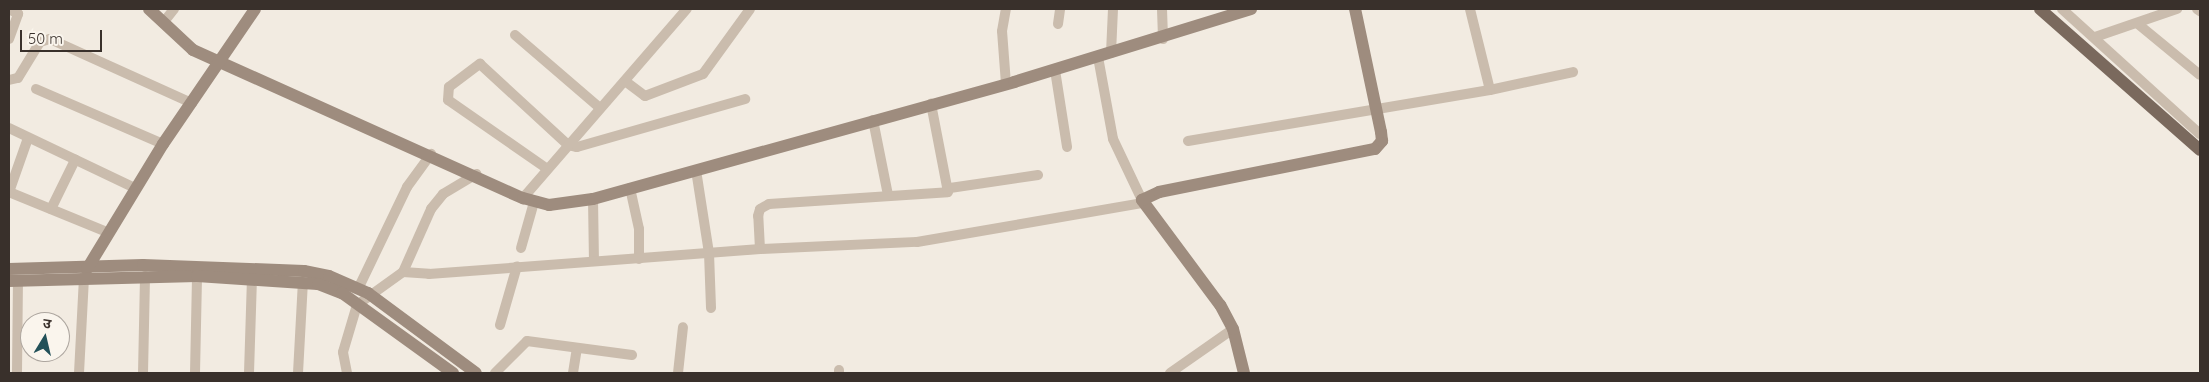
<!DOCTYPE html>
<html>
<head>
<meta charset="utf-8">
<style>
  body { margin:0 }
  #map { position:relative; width:2209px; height:382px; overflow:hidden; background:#f2ebe1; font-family:Quicksand,"Noto Sans Devanagari",sans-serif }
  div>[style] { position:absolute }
  .street>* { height:10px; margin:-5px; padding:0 5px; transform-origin:5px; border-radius:5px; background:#cabcad }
  .secondary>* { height:12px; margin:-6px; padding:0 6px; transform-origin:6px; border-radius:6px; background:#9e8c7e }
  .primary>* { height:12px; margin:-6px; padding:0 6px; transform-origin:6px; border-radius:6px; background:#7a695d }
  span { translate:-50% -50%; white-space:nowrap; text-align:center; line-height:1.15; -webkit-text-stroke:5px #faf5ed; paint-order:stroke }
  .frame { position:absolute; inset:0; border:10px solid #39302b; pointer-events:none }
  .north { position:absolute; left:20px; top:312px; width:50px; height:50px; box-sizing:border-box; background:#faf5ed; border:1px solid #ada69f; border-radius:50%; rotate:9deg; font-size:14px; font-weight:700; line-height:20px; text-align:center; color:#39302b }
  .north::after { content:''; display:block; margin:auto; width:18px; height:22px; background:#225159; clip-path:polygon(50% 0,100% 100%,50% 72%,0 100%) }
  .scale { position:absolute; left:20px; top:30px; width:82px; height:22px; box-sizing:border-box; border:2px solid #39302b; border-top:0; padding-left:6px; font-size:15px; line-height:18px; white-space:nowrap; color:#39302b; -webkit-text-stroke:4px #faf5ed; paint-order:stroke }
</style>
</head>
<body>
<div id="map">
  <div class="street">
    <div style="left:1162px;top:9px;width:30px;rotate:88deg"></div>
    <div style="left:2062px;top:9px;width:186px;rotate:42.2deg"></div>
    <div style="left:2197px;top:9px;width:4px;rotate:34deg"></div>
    <div style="left:163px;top:23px;width:18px;rotate:-52deg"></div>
    <div style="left:1058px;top:24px;width:15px;rotate:-82deg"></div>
    <div style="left:2138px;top:24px;width:80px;rotate:39.4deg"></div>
    <div style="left:515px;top:35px;width:112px;rotate:40.7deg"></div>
    <div style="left:2095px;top:37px;width:87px;rotate:-18.9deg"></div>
    <div style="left:9px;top:39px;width:27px;rotate:-70deg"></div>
    <div style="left:18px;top:14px;width:10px;rotate:-151deg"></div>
    <div style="left:1111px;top:53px;width:44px;rotate:-87.4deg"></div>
    <div style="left:1098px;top:57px;width:83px;rotate:79.6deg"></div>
    <div style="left:1113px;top:139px;width:68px;rotate:64.6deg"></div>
    <div style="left:1055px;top:70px;width:78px;rotate:81.1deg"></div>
    <div style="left:9px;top:80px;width:9px;rotate:-13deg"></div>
    <div style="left:18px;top:78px;width:42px;rotate:-58.6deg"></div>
    <div style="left:40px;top:42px;width:10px;rotate:-17deg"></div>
    <div style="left:50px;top:39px;width:156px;rotate:24.3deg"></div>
    <div style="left:625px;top:81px;width:25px;rotate:37deg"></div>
    <div style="left:645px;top:96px;width:62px;rotate:-20.8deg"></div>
    <div style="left:703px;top:74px;width:80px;rotate:-54.1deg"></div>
    <div style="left:1006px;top:84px;width:53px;rotate:-94.3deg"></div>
    <div style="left:1002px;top:31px;width:22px;rotate:-80deg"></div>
    <div style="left:36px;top:89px;width:138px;rotate:23.4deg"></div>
    <div style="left:1490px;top:90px;width:85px;rotate:-12.2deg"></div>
    <div style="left:873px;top:120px;width:76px;rotate:78.7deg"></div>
    <div style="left:9px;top:128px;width:140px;rotate:25.5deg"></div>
    <div style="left:1188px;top:141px;width:306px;rotate:-9.6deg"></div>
    <div style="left:1490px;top:90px;width:83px;rotate:-103.9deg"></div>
    <div style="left:546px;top:168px;width:119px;rotate:-145.2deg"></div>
    <div style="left:448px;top:100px;width:13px;rotate:-86deg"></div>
    <div style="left:449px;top:87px;width:39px;rotate:-37deg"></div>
    <div style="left:480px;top:64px;width:120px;rotate:42.6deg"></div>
    <div style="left:568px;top:145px;width:9px;rotate:13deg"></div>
    <div style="left:577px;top:147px;width:175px;rotate:-15.9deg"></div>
    <div style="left:696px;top:170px;width:84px;rotate:81.1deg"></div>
    <div style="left:709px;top:253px;width:55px;rotate:87.9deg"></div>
    <div style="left:630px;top:188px;width:42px;rotate:77.6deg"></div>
    <div style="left:639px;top:229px;width:30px;rotate:90deg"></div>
    <div style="left:950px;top:188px;width:89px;rotate:-8.4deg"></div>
    <div style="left:9px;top:192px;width:106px;rotate:22.2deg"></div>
    <div style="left:9px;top:192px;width:57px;rotate:-70.6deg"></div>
    <div style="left:523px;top:198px;width:250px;rotate:-49.1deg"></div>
    <div style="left:593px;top:199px;width:62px;rotate:89.1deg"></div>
    <div style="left:51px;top:209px;width:55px;rotate:-63.9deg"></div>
    <div style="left:521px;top:248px;width:48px;rotate:-74.2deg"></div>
    <div style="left:760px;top:249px;width:33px;rotate:-93deg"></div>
    <div style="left:758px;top:216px;width:7px;rotate:-74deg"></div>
    <div style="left:760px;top:209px;width:10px;rotate:-29deg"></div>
    <div style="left:769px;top:204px;width:179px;rotate:-3.8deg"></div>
    <div style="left:948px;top:192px;width:90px;rotate:-100.9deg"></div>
    <div style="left:403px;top:272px;width:26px;rotate:4deg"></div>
    <div style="left:429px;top:274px;width:332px;rotate:-4.3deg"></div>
    <div style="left:760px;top:249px;width:157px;rotate:-2.6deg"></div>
    <div style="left:917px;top:242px;width:228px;rotate:-9.8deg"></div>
    <div style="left:358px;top:289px;width:113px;rotate:-64.3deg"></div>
    <div style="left:407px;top:187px;width:41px;rotate:-54deg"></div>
    <div style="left:500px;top:325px;width:61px;rotate:-73.9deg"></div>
    <div style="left:17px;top:373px;width:93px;rotate:-89.4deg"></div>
    <div style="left:79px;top:373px;width:97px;rotate:-87deg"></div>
    <div style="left:143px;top:373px;width:97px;rotate:-88.8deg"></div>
    <div style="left:195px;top:373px;width:97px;rotate:-88.8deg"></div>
    <div style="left:249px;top:373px;width:95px;rotate:-88.2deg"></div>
    <div style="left:298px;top:373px;width:91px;rotate:-86.9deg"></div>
    <div style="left:347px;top:373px;width:21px;rotate:-101deg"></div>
    <div style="left:343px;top:352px;width:49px;rotate:-73.4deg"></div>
    <div style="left:357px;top:305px;width:57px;rotate:-35.7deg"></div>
    <div style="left:403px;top:272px;width:69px;rotate:-66deg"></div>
    <div style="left:431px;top:209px;width:19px;rotate:-51deg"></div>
    <div style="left:443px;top:194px;width:39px;rotate:-31deg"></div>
    <div style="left:495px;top:373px;width:45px;rotate:-45deg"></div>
    <div style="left:527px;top:341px;width:106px;rotate:7.6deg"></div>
    <div style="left:573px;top:373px;width:24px;rotate:-81deg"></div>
    <div style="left:678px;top:373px;width:46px;rotate:-83.8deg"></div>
    <div style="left:839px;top:373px;width:3px;rotate:-90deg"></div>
    <div style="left:1170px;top:373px;width:77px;rotate:-34.9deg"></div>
  </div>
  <div class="secondary">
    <div style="left:149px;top:9px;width:60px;rotate:43deg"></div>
    <div style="left:193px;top:50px;width:362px;rotate:24.2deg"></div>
    <div style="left:523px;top:198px;width:27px;rotate:15deg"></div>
    <div style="left:549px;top:205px;width:44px;rotate:-7.8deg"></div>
    <div style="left:593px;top:199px;width:437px;rotate:-15.5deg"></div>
    <div style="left:1014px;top:82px;width:248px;rotate:-17.1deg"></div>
    <div style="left:9px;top:269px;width:134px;rotate:-1.7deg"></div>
    <div style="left:143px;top:265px;width:161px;rotate:2.1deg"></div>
    <div style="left:304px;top:271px;width:25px;rotate:11deg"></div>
    <div style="left:329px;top:276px;width:43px;rotate:23.6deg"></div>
    <div style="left:368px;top:293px;width:134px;rotate:36.5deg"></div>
    <div style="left:87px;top:269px;width:146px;rotate:-58.7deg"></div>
    <div style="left:163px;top:144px;width:163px;rotate:-55.7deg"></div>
    <div style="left:9px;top:281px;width:188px;rotate:-1.5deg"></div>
    <div style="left:197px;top:276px;width:121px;rotate:3.8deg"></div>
    <div style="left:318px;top:284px;width:26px;rotate:21deg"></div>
    <div style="left:342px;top:293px;width:137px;rotate:35.8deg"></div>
    <div style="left:1244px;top:373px;width:45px;rotate:-104deg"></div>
    <div style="left:1233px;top:329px;width:27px;rotate:-118deg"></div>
    <div style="left:1220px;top:305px;width:131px;rotate:-126.6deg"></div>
    <div style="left:1142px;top:200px;width:19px;rotate:-25deg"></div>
    <div style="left:1159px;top:192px;width:220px;rotate:-11.3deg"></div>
    <div style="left:1375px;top:149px;width:11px;rotate:-49deg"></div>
    <div style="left:1382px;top:141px;width:9px;rotate:-96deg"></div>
    <div style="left:1381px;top:132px;width:126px;rotate:-101.9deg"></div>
  </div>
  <div class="primary">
    <div style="left:2040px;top:9px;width:213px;rotate:41.4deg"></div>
  </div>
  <div class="frame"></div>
  <div class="north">उ</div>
  <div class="scale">50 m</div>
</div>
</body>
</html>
